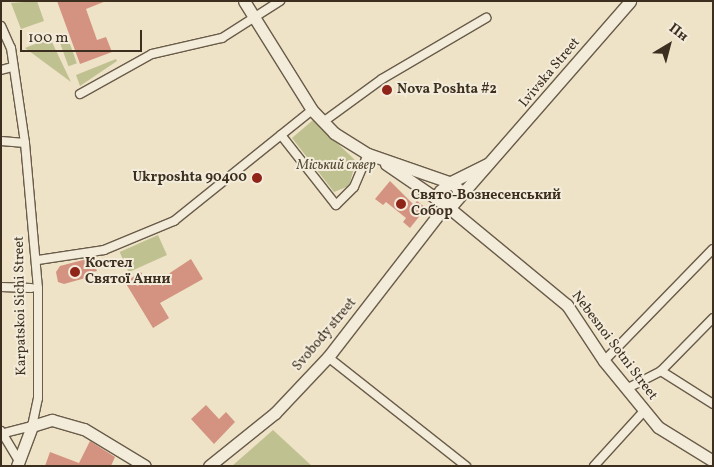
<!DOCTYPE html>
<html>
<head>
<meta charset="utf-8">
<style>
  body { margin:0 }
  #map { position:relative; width:714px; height:467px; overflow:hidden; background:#eee2c7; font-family:Vollkorn,serif }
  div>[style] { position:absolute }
  .green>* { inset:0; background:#c0c191; transform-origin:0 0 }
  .building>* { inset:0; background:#d49381 }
  .roads { filter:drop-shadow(1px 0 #695c49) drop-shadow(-1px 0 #695c49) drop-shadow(0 1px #695c49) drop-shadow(0 -1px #695c49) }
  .street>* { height:8px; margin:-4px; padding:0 4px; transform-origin:4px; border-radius:4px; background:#f4ecdb }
  .secondary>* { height:11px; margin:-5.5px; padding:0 5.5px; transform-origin:5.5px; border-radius:5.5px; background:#f4ecdb }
  .dots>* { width:14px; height:14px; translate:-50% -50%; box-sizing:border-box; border:2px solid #f4ecdb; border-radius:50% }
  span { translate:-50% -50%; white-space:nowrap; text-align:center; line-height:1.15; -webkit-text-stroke:4px #f4ecdb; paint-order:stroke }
  .street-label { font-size:14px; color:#3d2f1f }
  .poi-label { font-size:14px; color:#3d2f1f; font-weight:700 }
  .left { translate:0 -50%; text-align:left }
  .right { translate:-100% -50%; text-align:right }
  .park-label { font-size:14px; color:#574c36; font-style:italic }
  .frame { position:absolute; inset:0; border:2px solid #3d2f1f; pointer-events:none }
  .north { position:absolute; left:644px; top:20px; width:50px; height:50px; -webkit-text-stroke:4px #f4ecdb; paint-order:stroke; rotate:37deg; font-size:14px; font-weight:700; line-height:20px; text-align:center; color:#3d2f1f }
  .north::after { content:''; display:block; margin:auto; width:18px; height:22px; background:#3d2f1f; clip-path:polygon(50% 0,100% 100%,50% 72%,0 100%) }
  .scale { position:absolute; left:20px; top:30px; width:122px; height:22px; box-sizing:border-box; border:2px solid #3d2f1f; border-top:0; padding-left:6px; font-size:15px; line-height:18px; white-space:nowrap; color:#3d2f1f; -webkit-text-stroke:4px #f4ecdb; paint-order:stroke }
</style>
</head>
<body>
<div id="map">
  <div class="green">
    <div style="clip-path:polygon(37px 1px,44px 21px,21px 29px,11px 3px)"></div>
    <div style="left:67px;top:36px;width:29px;height:9px;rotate:70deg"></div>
    <div style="clip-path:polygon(50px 38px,71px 82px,25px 48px)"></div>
    <div style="clip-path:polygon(116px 59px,117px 61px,80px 86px,76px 75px)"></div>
    <div style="clip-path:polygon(313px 120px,356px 161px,349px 186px,334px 192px,292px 138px)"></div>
    <div style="left:158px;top:235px;width:22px;height:42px;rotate:66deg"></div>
    <div style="clip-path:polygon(273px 430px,312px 466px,232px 466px)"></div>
  </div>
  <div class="building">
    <div style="clip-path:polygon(57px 1px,106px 1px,86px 9px,97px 40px,106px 37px,112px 52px,80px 64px)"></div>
    <div style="clip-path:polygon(390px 181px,414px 205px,417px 201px,426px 208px,410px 228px,403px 222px,406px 218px,386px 202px,383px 205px,375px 199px)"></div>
    <div style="clip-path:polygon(191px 259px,203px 279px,160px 303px,169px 318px,153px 328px,125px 282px,141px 272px,150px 286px)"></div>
    <div style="clip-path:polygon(83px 260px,93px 261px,97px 271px,89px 273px,89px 277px,64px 284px,58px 282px,56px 272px,60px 266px)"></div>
    <div style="clip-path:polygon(206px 405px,219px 419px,226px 412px,235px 422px,214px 444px,191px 419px)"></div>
    <div style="clip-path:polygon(90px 441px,115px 457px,111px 466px,45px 466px,50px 452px,79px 463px)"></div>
  </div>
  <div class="roads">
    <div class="street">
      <div style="left:1px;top:26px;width:24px;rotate:66deg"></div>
      <div style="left:11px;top:48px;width:96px;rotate:81.6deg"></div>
      <div style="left:25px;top:143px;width:146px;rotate:84.9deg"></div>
      <div style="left:38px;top:288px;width:110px;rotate:90deg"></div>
      <div style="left:38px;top:398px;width:29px;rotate:102deg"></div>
      <div style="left:32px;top:426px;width:29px;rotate:166deg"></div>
      <div style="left:1px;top:70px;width:11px;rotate:-15deg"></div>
      <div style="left:80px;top:94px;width:82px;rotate:-29.1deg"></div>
      <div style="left:152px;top:54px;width:72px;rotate:-12.9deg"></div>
      <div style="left:222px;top:38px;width:69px;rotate:-32.5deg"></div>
      <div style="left:323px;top:122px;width:73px;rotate:-36.1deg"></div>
      <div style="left:382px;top:79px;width:121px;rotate:-30.4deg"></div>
      <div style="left:281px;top:135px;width:89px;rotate:51.8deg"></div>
      <div style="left:336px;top:205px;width:25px;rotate:-45deg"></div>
      <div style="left:354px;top:187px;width:36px;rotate:-67deg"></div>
      <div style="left:1px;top:141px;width:24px;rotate:5deg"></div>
      <div style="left:38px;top:260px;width:67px;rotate:-8.6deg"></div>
      <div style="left:104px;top:250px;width:76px;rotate:-22.5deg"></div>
      <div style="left:174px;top:221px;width:177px;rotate:-38.8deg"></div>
      <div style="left:1px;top:287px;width:30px;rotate:2deg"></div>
      <div style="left:328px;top:357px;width:176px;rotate:38.3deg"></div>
      <div style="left:604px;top:361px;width:156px;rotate:-45.8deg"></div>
      <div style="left:661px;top:371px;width:62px;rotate:32.4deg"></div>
      <div style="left:626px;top:389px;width:39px;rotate:-27deg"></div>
      <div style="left:661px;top:371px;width:74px;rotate:-45.5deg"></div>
      <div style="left:1px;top:431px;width:35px;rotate:59deg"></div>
      <div style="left:594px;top:466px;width:74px;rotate:-47.7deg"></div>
    </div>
    <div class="secondary">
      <div style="left:244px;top:1px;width:128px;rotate:58deg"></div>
      <div style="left:312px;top:110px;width:32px;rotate:46deg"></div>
      <div style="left:334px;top:133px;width:40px;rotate:32deg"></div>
      <div style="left:368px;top:154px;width:86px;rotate:19.1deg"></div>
      <div style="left:386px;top:164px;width:65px;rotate:34.4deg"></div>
      <div style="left:451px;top:182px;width:40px;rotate:-26.6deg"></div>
      <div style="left:458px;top:197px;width:8px;rotate:-90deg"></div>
      <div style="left:458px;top:189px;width:10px;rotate:-135deg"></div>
      <div style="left:451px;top:182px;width:14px;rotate:141deg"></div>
      <div style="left:440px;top:191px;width:10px;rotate:90deg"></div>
      <div style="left:440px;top:201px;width:7px;rotate:45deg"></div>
      <div style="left:445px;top:206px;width:9px;rotate:-18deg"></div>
      <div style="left:454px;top:203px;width:268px;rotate:-48.9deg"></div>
      <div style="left:448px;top:207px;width:154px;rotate:39.5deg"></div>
      <div style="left:567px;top:305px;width:67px;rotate:56.5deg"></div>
      <div style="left:604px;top:361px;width:85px;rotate:50.7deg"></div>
      <div style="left:658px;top:427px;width:65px;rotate:31.7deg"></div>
      <div style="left:17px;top:466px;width:43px;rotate:-69.4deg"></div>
      <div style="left:32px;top:426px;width:21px;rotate:-17deg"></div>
      <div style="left:52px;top:420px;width:33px;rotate:16deg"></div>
      <div style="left:84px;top:429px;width:71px;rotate:31.2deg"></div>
      <div style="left:209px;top:466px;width:85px;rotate:-38.8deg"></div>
      <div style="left:275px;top:413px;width:77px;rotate:-46.6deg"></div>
      <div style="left:328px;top:357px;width:191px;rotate:-52.2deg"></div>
    </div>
  </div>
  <div class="dots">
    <div style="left:387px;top:90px;background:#8f2418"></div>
    <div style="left:257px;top:178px;background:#8f2418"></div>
    <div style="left:401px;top:204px;background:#8f2418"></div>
    <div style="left:75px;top:272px;background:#8f2418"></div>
  </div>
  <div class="street-label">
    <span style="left:550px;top:73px;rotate:-50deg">Lvivska Street</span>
    <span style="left:21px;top:306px;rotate:-91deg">Karpatskoi Sichi Street</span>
    <span style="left:325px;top:335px;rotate:-50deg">Svobody street</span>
    <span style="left:614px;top:346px;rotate:53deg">Nebesnoi Sotni Street</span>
  </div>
  <div class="poi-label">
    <span class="left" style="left:397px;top:90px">Nova Poshta #2</span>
    <span class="right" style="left:247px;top:178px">Ukrposhta 90400</span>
    <span class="left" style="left:411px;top:204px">Свято-Вознесенський<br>Собор</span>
    <span class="left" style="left:85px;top:272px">Костел<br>Святої Анни</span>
  </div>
  <div class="park-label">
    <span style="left:336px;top:166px">Міський сквер</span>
  </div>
  <div class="frame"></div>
  <div class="north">Пн</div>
  <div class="scale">100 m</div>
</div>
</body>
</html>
